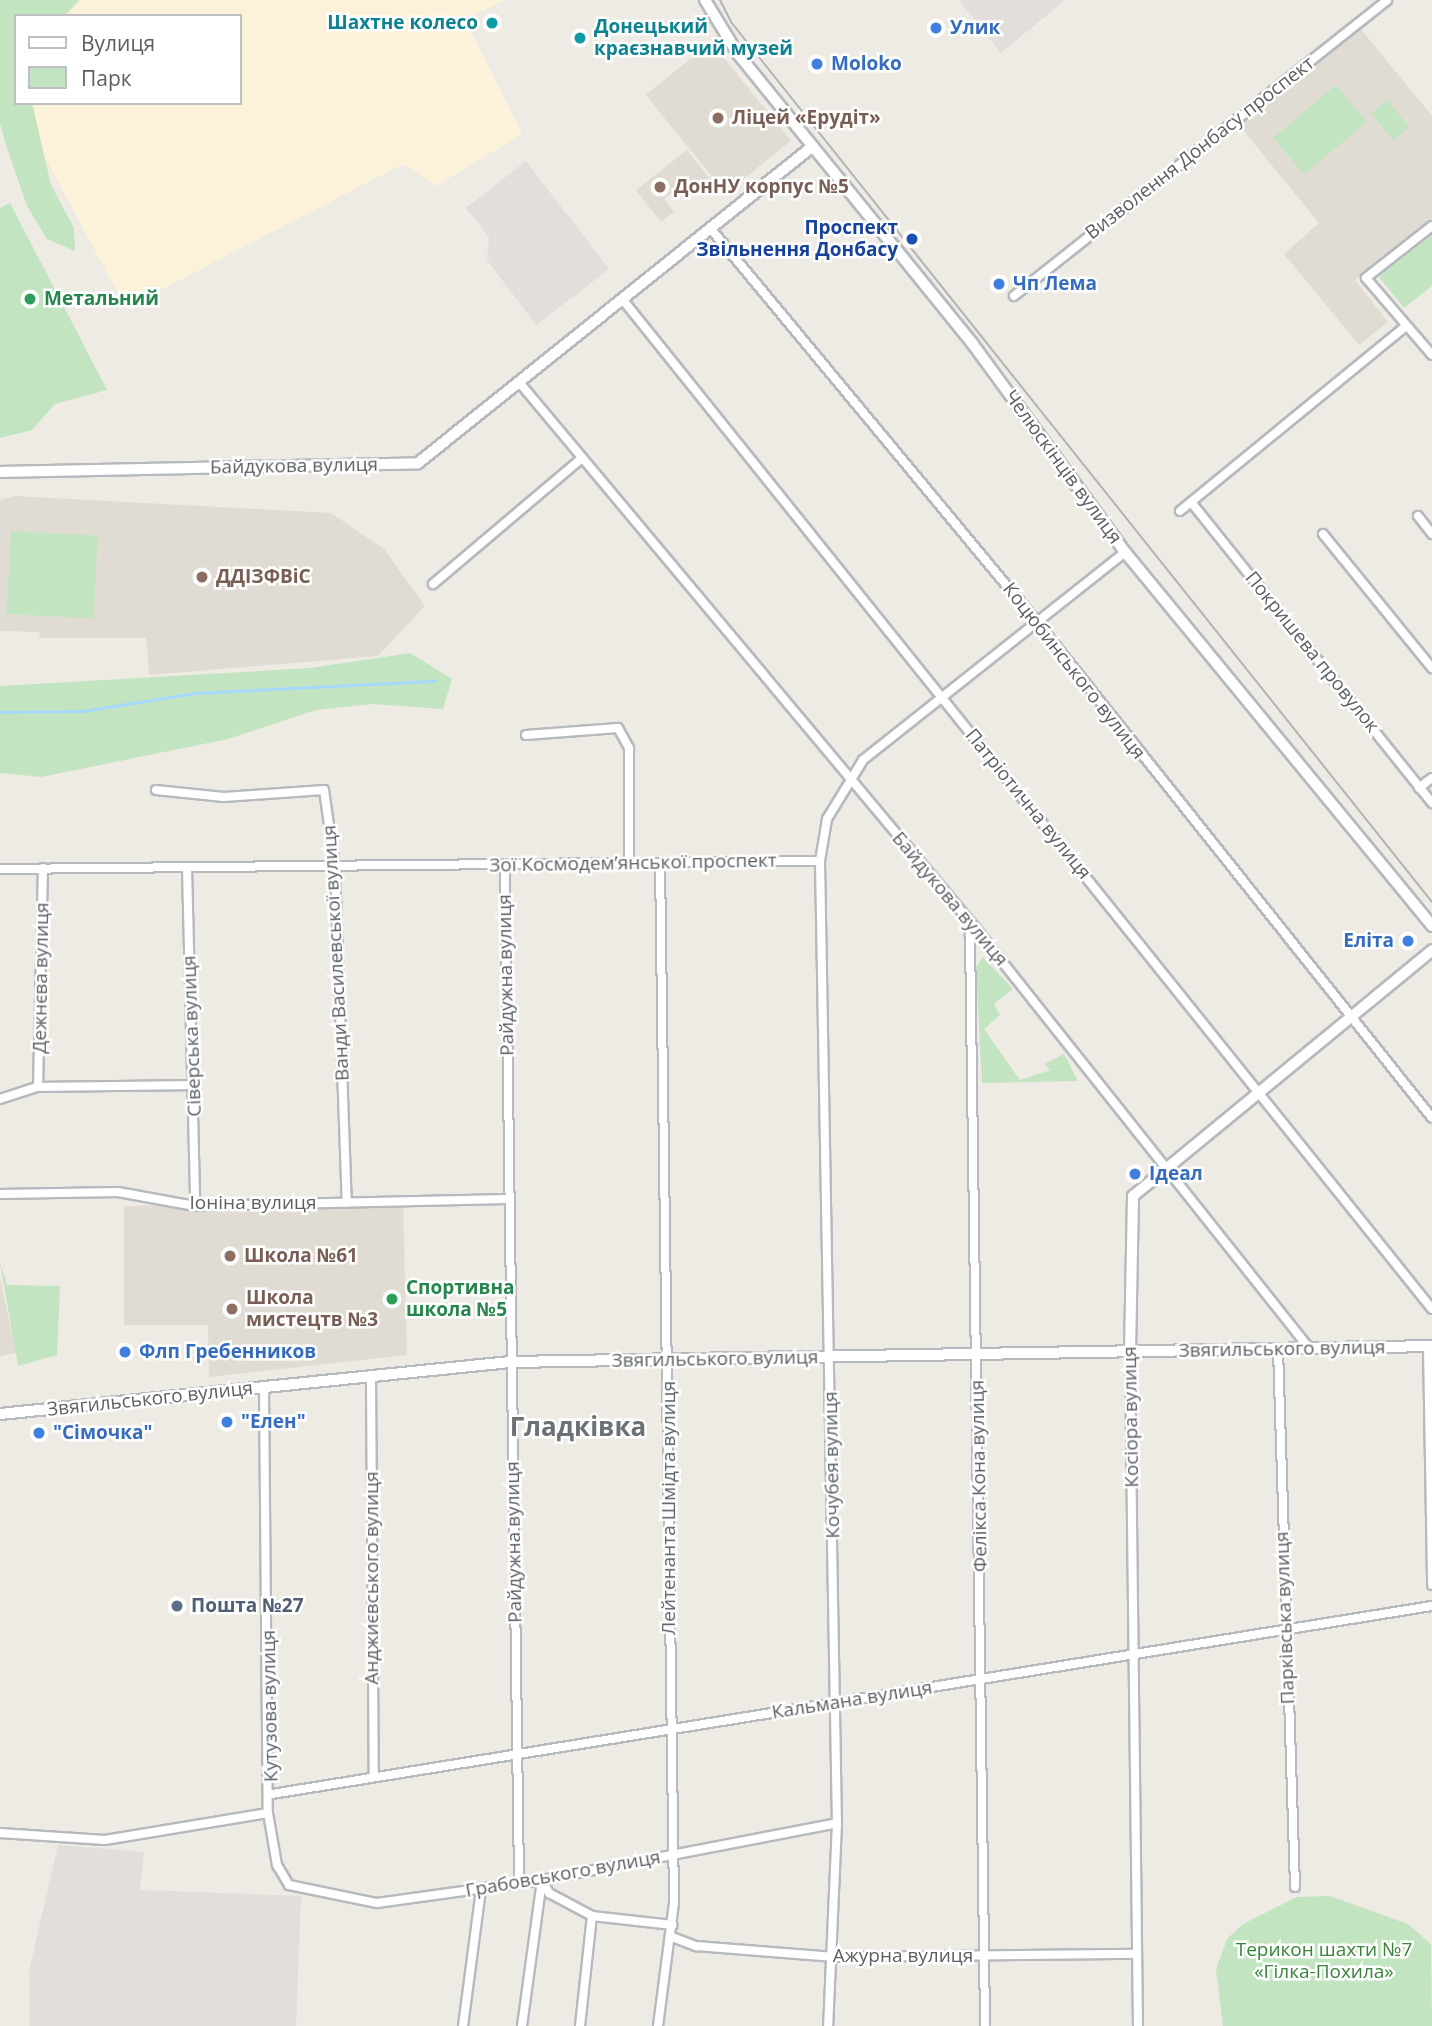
<!DOCTYPE html>
<html>
<head>
<meta charset="utf-8">
<style>
  body { margin:0 }
  #map { position:relative; width:1432px; height:2026px; overflow:hidden; background:#edebe3; font-family:"Open Sans",sans-serif }
  div>[style] { position:absolute }
  .commercial>* { inset:0; background:#fcf2d9 }
  .industrial>* { inset:0; background:#e1dedb }
  .education>* { inset:0; background:#e0dcd4; transform-origin:0 0 }
  .green>* { inset:0; background:#c2e4c1; transform-origin:0 0 }
  .stream>* { height:2.5px; margin:-1.25px; padding:0 1.25px; transform-origin:1.25px; border-radius:1.25px; background:#a6d9fb }
  .roads { filter:drop-shadow(2px 0 #b6b9bd) drop-shadow(-2px 0 #b6b9bd) drop-shadow(0 2px #b6b9bd) drop-shadow(0 -2px #b6b9bd) }
  .street>* { height:8px; margin:-4px; padding:0 4px; transform-origin:4px; border-radius:4px; background:#fff }
  .secondary>* { height:10px; margin:-5px; padding:0 5px; transform-origin:5px; border-radius:5px; background:#fff }
  .tram>* { height:2px; margin:-1px; padding:0 1px; transform-origin:1px; border-radius:1px; background:#b2b3b3 }
  .dots>* { width:19px; height:19px; translate:-50% -50%; box-sizing:border-box; border:4px solid #fff; border-radius:50% }
  span { translate:-50% -50%; white-space:nowrap; text-align:center; line-height:1.15; -webkit-text-stroke:5px #fff; paint-order:stroke }
  .culture-label { font-size:19px; color:#0d838f; font-weight:700 }
  .right { translate:-100% -50%; text-align:right }
  .left { translate:0 -50%; text-align:left }
  .shop-label { font-size:19px; color:#366cbe; font-weight:700 }
  .education-label { font-size:19px; color:#785e54; font-weight:700 }
  .street-label { font-size:19px; color:#5b5f63 }
  .transit-label { font-size:19px; color:#164399; font-weight:700 }
  .leisure-label { font-size:19px; color:#27864d; font-weight:700 }
  .service-label { font-size:19px; color:#4e5e75; font-weight:700 }
  .park-label { font-size:19px; color:#39843a }
  .district-label { font-size:26px; color:#6c7175; font-weight:700 }
  .legend { position:absolute; left:14px; top:14px; width:228px; height:91px; box-sizing:border-box; background:#fff; border:2px solid #bdbfc1; margin:0; padding:9px 12px; list-style:none; font-size:21px; color:#5b5f63 }
  .legend li { display:flex; align-items:center; gap:14px; height:35px }
  .legend b { width:35px; border:2px solid #bdbfc1 }
</style>
</head>
<body>
<div id="map">
  <div class="commercial">
    <div style="clip-path:polygon(83px 0,505px 0,465px 19px,522px 134px,436px 186px,403px 164px,126px 308px,36px 141px,29px 103px,240px 103px,240px 16px,64px 16px)"></div>
  </div>
  <div class="industrial">
    <div style="clip-path:polygon(959px 0,1065px 0,1001px 53px)"></div>
    <div style="clip-path:polygon(526px 161px,609px 269px,536px 325px,487px 260px,489px 237px,466px 208px)"></div>
    <div style="clip-path:polygon(58px 1845px,144px 1852px,140px 1890px,301px 1896px,296px 2026px,29px 2026px,29px 1971px)"></div>
  </div>
  <div class="education">
    <div style="clip-path:polygon(1360px 28px,1432px 116px,1432px 218px,1355px 280px,1388px 322px,1359px 345px,1284px 254px,1319px 223px,1239px 125px)"></div>
    <div style="left:711px;top:42px;width:127px;height:84px;rotate:51deg"></div>
    <div style="clip-path:polygon(687px 150px,713px 183px,701px 193px,689px 179px,664px 199px,674px 212px,661px 222px,636px 190px)"></div>
    <div style="clip-path:polygon(15px 496px,331px 513px,384px 549px,425px 606px,378px 656px,149px 675px,146px 638px,40px 638px,39px 632px,0 631px,0 500px)"></div>
    <div style="clip-path:polygon(403px 1200px,407px 1355px,209px 1377px,208px 1325px,124px 1325px,124px 1206px)"></div>
    <div style="clip-path:polygon(0 1278px,16px 1353px,0 1356px)"></div>
  </div>
  <div class="green">
    <div style="clip-path:polygon(0 0,79px 0,64px 16px,16px 16px,16px 103px,32px 103px,51px 185px,74px 228px,75px 251px,47px 239px,27px 206px,7px 148px,0 124px)"></div>
    <div style="left:1336px;top:85px;width:48px;height:82px;rotate:50deg"></div>
    <div style="left:1387px;top:100px;width:35px;height:21px;rotate:50deg"></div>
    <div style="clip-path:polygon(10px 203px,107px 390px,55px 404px,32px 430px,0 438px,0 208px)"></div>
    <div style="clip-path:polygon(1432px 235px,1432px 286px,1404px 308px,1379px 277px)"></div>
    <div style="left:11px;top:531px;width:87px;height:83px;rotate:3deg"></div>
    <div style="clip-path:polygon(410px 653px,452px 679px,443px 709px,372px 704px,316px 710px,228px 739px,41px 777px,0 773px,0 686px,310px 668px)"></div>
    <div style="clip-path:polygon(983px 957px,1013px 989px,994px 1004px,1000px 1015px,984px 1029px,1020px 1080px,1050px 1070px,1045px 1064px,1064px 1054px,1078px 1081px,982px 1083px,976px 967px)"></div>
    <div style="clip-path:polygon(0 1262px,7px 1285px,60px 1286px,57px 1355px,18px 1366px)"></div>
    <div style="clip-path:polygon(1330px 1896px,1408px 1924px,1431px 1944px,1432px 2026px,1223px 2026px,1216px 1969px,1227px 1939px,1243px 1924px,1297px 1897px)"></div>
  </div>
  <div class="stream">
    <div style="left:0;top:712px;width:83px;rotate:-0.7deg"></div>
    <div style="left:83px;top:711px;width:113px;rotate:-9.1deg"></div>
    <div style="left:195px;top:693px;width:241px;rotate:-2.9deg"></div>
  </div>
  <div class="roads">
    <div class="street">
      <div style="left:1432px;top:226px;width:84px;rotate:141.8deg"></div>
      <div style="left:1366px;top:278px;width:101px;rotate:49.4deg"></div>
      <div style="left:711px;top:229px;width:509px;rotate:50.34deg"></div>
      <div style="left:1036px;top:621px;width:635px;rotate:51.45deg"></div>
      <div style="left:1014px;top:296px;width:476px;rotate:-38.4deg"></div>
      <div style="left:623px;top:300px;width:1293px;rotate:51.28deg"></div>
      <div style="left:519px;top:382px;width:714px;rotate:50.11deg"></div>
      <div style="left:977px;top:930px;width:534px;rotate:51.54deg"></div>
      <div style="left:1191px;top:502px;width:386px;rotate:51.3deg"></div>
      <div style="left:1180px;top:511px;width:292px;rotate:-39.3deg"></div>
      <div style="left:1418px;top:516px;width:23px;rotate:52deg"></div>
      <div style="left:1323px;top:534px;width:173px;rotate:50.9deg"></div>
      <div style="left:433px;top:584px;width:195px;rotate:-40.2deg"></div>
      <div style="left:526px;top:735px;width:92px;rotate:-4.4deg"></div>
      <div style="left:618px;top:728px;width:23px;rotate:61deg"></div>
      <div style="left:629px;top:748px;width:116px;rotate:90deg"></div>
      <div style="left:1419px;top:788px;width:16px;rotate:-38deg"></div>
      <div style="left:156px;top:790px;width:68px;rotate:5.9deg"></div>
      <div style="left:224px;top:797px;width:100px;rotate:-4deg"></div>
      <div style="left:324px;top:790px;width:77px;rotate:81.8deg"></div>
      <div style="left:335px;top:866px;width:337px;rotate:88deg"></div>
      <div style="left:820px;top:861px;width:962px;rotate:88.99deg"></div>
      <div style="left:837px;top:1823px;width:203px;rotate:92.5deg"></div>
      <div style="left:505px;top:865px;width:1019px;rotate:89.21deg"></div>
      <div style="left:187px;top:867px;width:339px;rotate:88.6deg"></div>
      <div style="left:0;top:869px;width:820px;rotate:-0.56deg"></div>
      <div style="left:820px;top:861px;width:43px;rotate:-80.5deg"></div>
      <div style="left:827px;top:819px;width:69px;rotate:-58.6deg"></div>
      <div style="left:863px;top:760px;width:335px;rotate:-38.4deg"></div>
      <div style="left:977px;top:930px;width:9px;rotate:144deg"></div>
      <div style="left:970px;top:935px;width:1091px;rotate:89.21deg"></div>
      <div style="left:38px;top:1087px;width:219px;rotate:-88.7deg"></div>
      <div style="left:0;top:1099px;width:40px;rotate:-18deg"></div>
      <div style="left:38px;top:1087px;width:156px;rotate:-0.7deg"></div>
      <div style="left:0;top:1194px;width:118px;rotate:-1deg"></div>
      <div style="left:118px;top:1192px;width:78px;rotate:10.3deg"></div>
      <div style="left:195px;top:1206px;width:313px;rotate:-1.3deg"></div>
      <div style="left:1428px;top:1346px;width:239px;rotate:89deg"></div>
      <div style="left:1278px;top:1349px;width:538px;rotate:88.19deg"></div>
      <div style="left:1130px;top:1352px;width:674px;rotate:89.32deg"></div>
      <div style="left:371px;top:1380px;width:396px;rotate:89.6deg"></div>
      <div style="left:264px;top:1388px;width:425px;rotate:89.5deg"></div>
      <div style="left:268px;top:1813px;width:53px;rotate:80.2deg"></div>
      <div style="left:277px;top:1865px;width:23px;rotate:59deg"></div>
      <div style="left:289px;top:1885px;width:90px;rotate:11.6deg"></div>
      <div style="left:377px;top:1903px;width:167px;rotate:-7.9deg"></div>
      <div style="left:542px;top:1880px;width:300px;rotate:-10.9deg"></div>
      <div style="left:272px;top:1794px;width:1175px;rotate:-9.21deg"></div>
      <div style="left:0;top:1833px;width:105px;rotate:3.8deg"></div>
      <div style="left:105px;top:1840px;width:165px;rotate:-9.4deg"></div>
      <div style="left:542px;top:1880px;width:15px;rotate:62deg"></div>
      <div style="left:549px;top:1893px;width:49px;rotate:28.1deg"></div>
      <div style="left:592px;top:1916px;width:81px;rotate:6.4deg"></div>
      <div style="left:672px;top:1937px;width:26px;rotate:21deg"></div>
      <div style="left:696px;top:1946px;width:139px;rotate:4.5deg"></div>
      <div style="left:835px;top:1957px;width:302px;rotate:-0.6deg"></div>
      <div style="left:463px;top:2026px;width:137px;rotate:-82.5deg"></div>
      <div style="left:522px;top:2026px;width:147px;rotate:-82.2deg"></div>
      <div style="left:580px;top:2026px;width:111px;rotate:-83.8deg"></div>
      <div style="left:658px;top:2026px;width:124px;rotate:-82.6deg"></div>
      <div style="left:674px;top:1903px;width:1039px;rotate:-90.77deg"></div>
    </div>
    <div class="secondary">
      <div style="left:705px;top:0;width:63px;rotate:58.6deg"></div>
      <div style="left:738px;top:54px;width:372px;rotate:51deg"></div>
      <div style="left:972px;top:343px;width:259px;rotate:53.8deg"></div>
      <div style="left:1125px;top:552px;width:484px;rotate:50.6deg"></div>
      <div style="left:0;top:472px;width:418px;rotate:-1.2deg"></div>
      <div style="left:418px;top:463px;width:506px;rotate:-38.75deg"></div>
      <div style="left:1130px;top:1352px;width:156px;rotate:-88.9deg"></div>
      <div style="left:1133px;top:1196px;width:387px;rotate:-39.4deg"></div>
      <div style="left:0;top:1414px;width:513px;rotate:-5.82deg"></div>
      <div style="left:510px;top:1362px;width:922px;rotate:-0.99deg"></div>
    </div>
  </div>
  <div class="tram">
    <div style="left:720px;top:0;width:25px;rotate:63deg"></div>
    <div style="left:731px;top:22px;width:1125px;rotate:51.46deg"></div>
  </div>
  <div class="dots">
    <div style="left:492px;top:23px;background:#0f9aa8"></div>
    <div style="left:936px;top:28px;background:#3f7fe0"></div>
    <div style="left:580px;top:38px;background:#0f9aa8"></div>
    <div style="left:817px;top:64px;background:#3f7fe0"></div>
    <div style="left:718px;top:118px;background:#8d6e63"></div>
    <div style="left:660px;top:187px;background:#8d6e63"></div>
    <div style="left:912px;top:239px;background:#1a4fb4"></div>
    <div style="left:999px;top:284px;background:#3f7fe0"></div>
    <div style="left:30px;top:299px;background:#2e9e5b"></div>
    <div style="left:202px;top:577px;background:#8d6e63"></div>
    <div style="left:1408px;top:941px;background:#3f7fe0"></div>
    <div style="left:1135px;top:1174px;background:#3f7fe0"></div>
    <div style="left:230px;top:1256px;background:#8d6e63"></div>
    <div style="left:392px;top:1299px;background:#2e9e5b"></div>
    <div style="left:232px;top:1309px;background:#8d6e63"></div>
    <div style="left:125px;top:1352px;background:#3f7fe0"></div>
    <div style="left:227px;top:1422px;background:#3f7fe0"></div>
    <div style="left:39px;top:1433px;background:#3f7fe0"></div>
    <div style="left:177px;top:1606px;background:#5c6f8a"></div>
  </div>
  <div class="culture-label">
    <span class="right" style="left:478px;top:23px">Шахтне колесо</span>
    <span class="left" style="left:594px;top:38px">Донецький<br>краєзнавчий музей</span>
  </div>
  <div class="shop-label">
    <span class="left" style="left:950px;top:28px">Улик</span>
    <span class="left" style="left:831px;top:64px">Moloko</span>
    <span class="left" style="left:1013px;top:284px">Чп Лема</span>
    <span class="right" style="left:1394px;top:941px">Еліта</span>
    <span class="left" style="left:1149px;top:1174px">Ідеал</span>
    <span class="left" style="left:139px;top:1352px">Флп Гребенников</span>
    <span class="left" style="left:241px;top:1422px">"Елен"</span>
    <span class="left" style="left:53px;top:1433px">"Сімочка"</span>
  </div>
  <div class="education-label">
    <span class="left" style="left:732px;top:118px">Ліцей «Ерудіт»</span>
    <span class="left" style="left:674px;top:187px">ДонНУ корпус №5</span>
    <span class="left" style="left:216px;top:577px">ДДІЗФВіС</span>
    <span class="left" style="left:244px;top:1256px">Школа №61</span>
    <span class="left" style="left:246px;top:1309px">Школа<br>мистецтв №3</span>
  </div>
  <div class="street-label">
    <span style="left:1200px;top:148px;rotate:-38deg">Визволення Донбасу проспект</span>
    <span style="left:294px;top:466px;rotate:-1deg">Байдукова вулиця</span>
    <span style="left:1063px;top:467px;rotate:54deg">Челюскінців вулиця</span>
    <span style="left:1312px;top:652px;rotate:51deg">Покришева провулок</span>
    <span style="left:1074px;top:671px;rotate:52deg">Коцюбинського вулиця</span>
    <span style="left:1028px;top:804px;rotate:51deg">Патріотична вулиця</span>
    <span style="left:633px;top:863px;rotate:-1deg">Зої Космодем’янської проспект</span>
    <span style="left:950px;top:899px;rotate:50deg">Байдукова вулиця</span>
    <span style="left:336px;top:953px;rotate:-93deg">Ванди Василевської вулиця</span>
    <span style="left:506px;top:975px;rotate:-91deg">Райдужна вулиця</span>
    <span style="left:41px;top:978px;rotate:-89deg">Дежнєва вулиця</span>
    <span style="left:192px;top:1036px;rotate:-92deg">Сіверська вулиця</span>
    <span style="left:253px;top:1203px">Іоніна вулиця</span>
    <span style="left:1282px;top:1349px;rotate:-1deg">Звягильського вулиця</span>
    <span style="left:715px;top:1359px;rotate:-1deg">Звягильського вулиця</span>
    <span style="left:150px;top:1399px;rotate:-6deg">Звягильського вулиця</span>
    <span style="left:1131px;top:1417px;rotate:-91deg">Косіора вулиця</span>
    <span style="left:832px;top:1465px;rotate:-91deg">Кочубея вулиця</span>
    <span style="left:979px;top:1476px;rotate:-91deg">Фелікса Кона вулиця</span>
    <span style="left:669px;top:1508px;rotate:-90deg">Лейтенанта Шмідта вулиця</span>
    <span style="left:514px;top:1542px;rotate:-91deg">Райдужна вулиця</span>
    <span style="left:372px;top:1578px;rotate:-90deg">Анджиєвського вулиця</span>
    <span style="left:1285px;top:1618px;rotate:-92deg">Парківська вулиця</span>
    <span style="left:852px;top:1700px;rotate:-9deg">Кальмана вулиця</span>
    <span style="left:270px;top:1706px;rotate:-91deg">Кутузова вулиця</span>
    <span style="left:563px;top:1874px;rotate:-10deg">Грабовського вулиця</span>
    <span style="left:903px;top:1956px">Ажурна вулиця</span>
  </div>
  <div class="transit-label">
    <span class="right" style="left:898px;top:239px">Проспект<br>Звільнення Донбасу</span>
  </div>
  <div class="leisure-label">
    <span class="left" style="left:44px;top:299px">Метальний</span>
    <span class="left" style="left:406px;top:1299px">Спортивна<br>школа №5</span>
  </div>
  <div class="service-label">
    <span class="left" style="left:191px;top:1606px">Пошта №27</span>
  </div>
  <div class="park-label">
    <span style="left:1324px;top:1961px">Терикон шахти №7<br>«Гілка-Похила»</span>
  </div>
  <div class="district-label">
    <span style="left:578px;top:1427px">Гладківка</span>
  </div>
  <ul class="legend">
  <li><b style="height:9px;background:#fff"></b>Вулиця</li>
  <li><b style="height:19px;background:#c2e4c1"></b>Парк</li>
  </ul>
</div>
</body>
</html>
